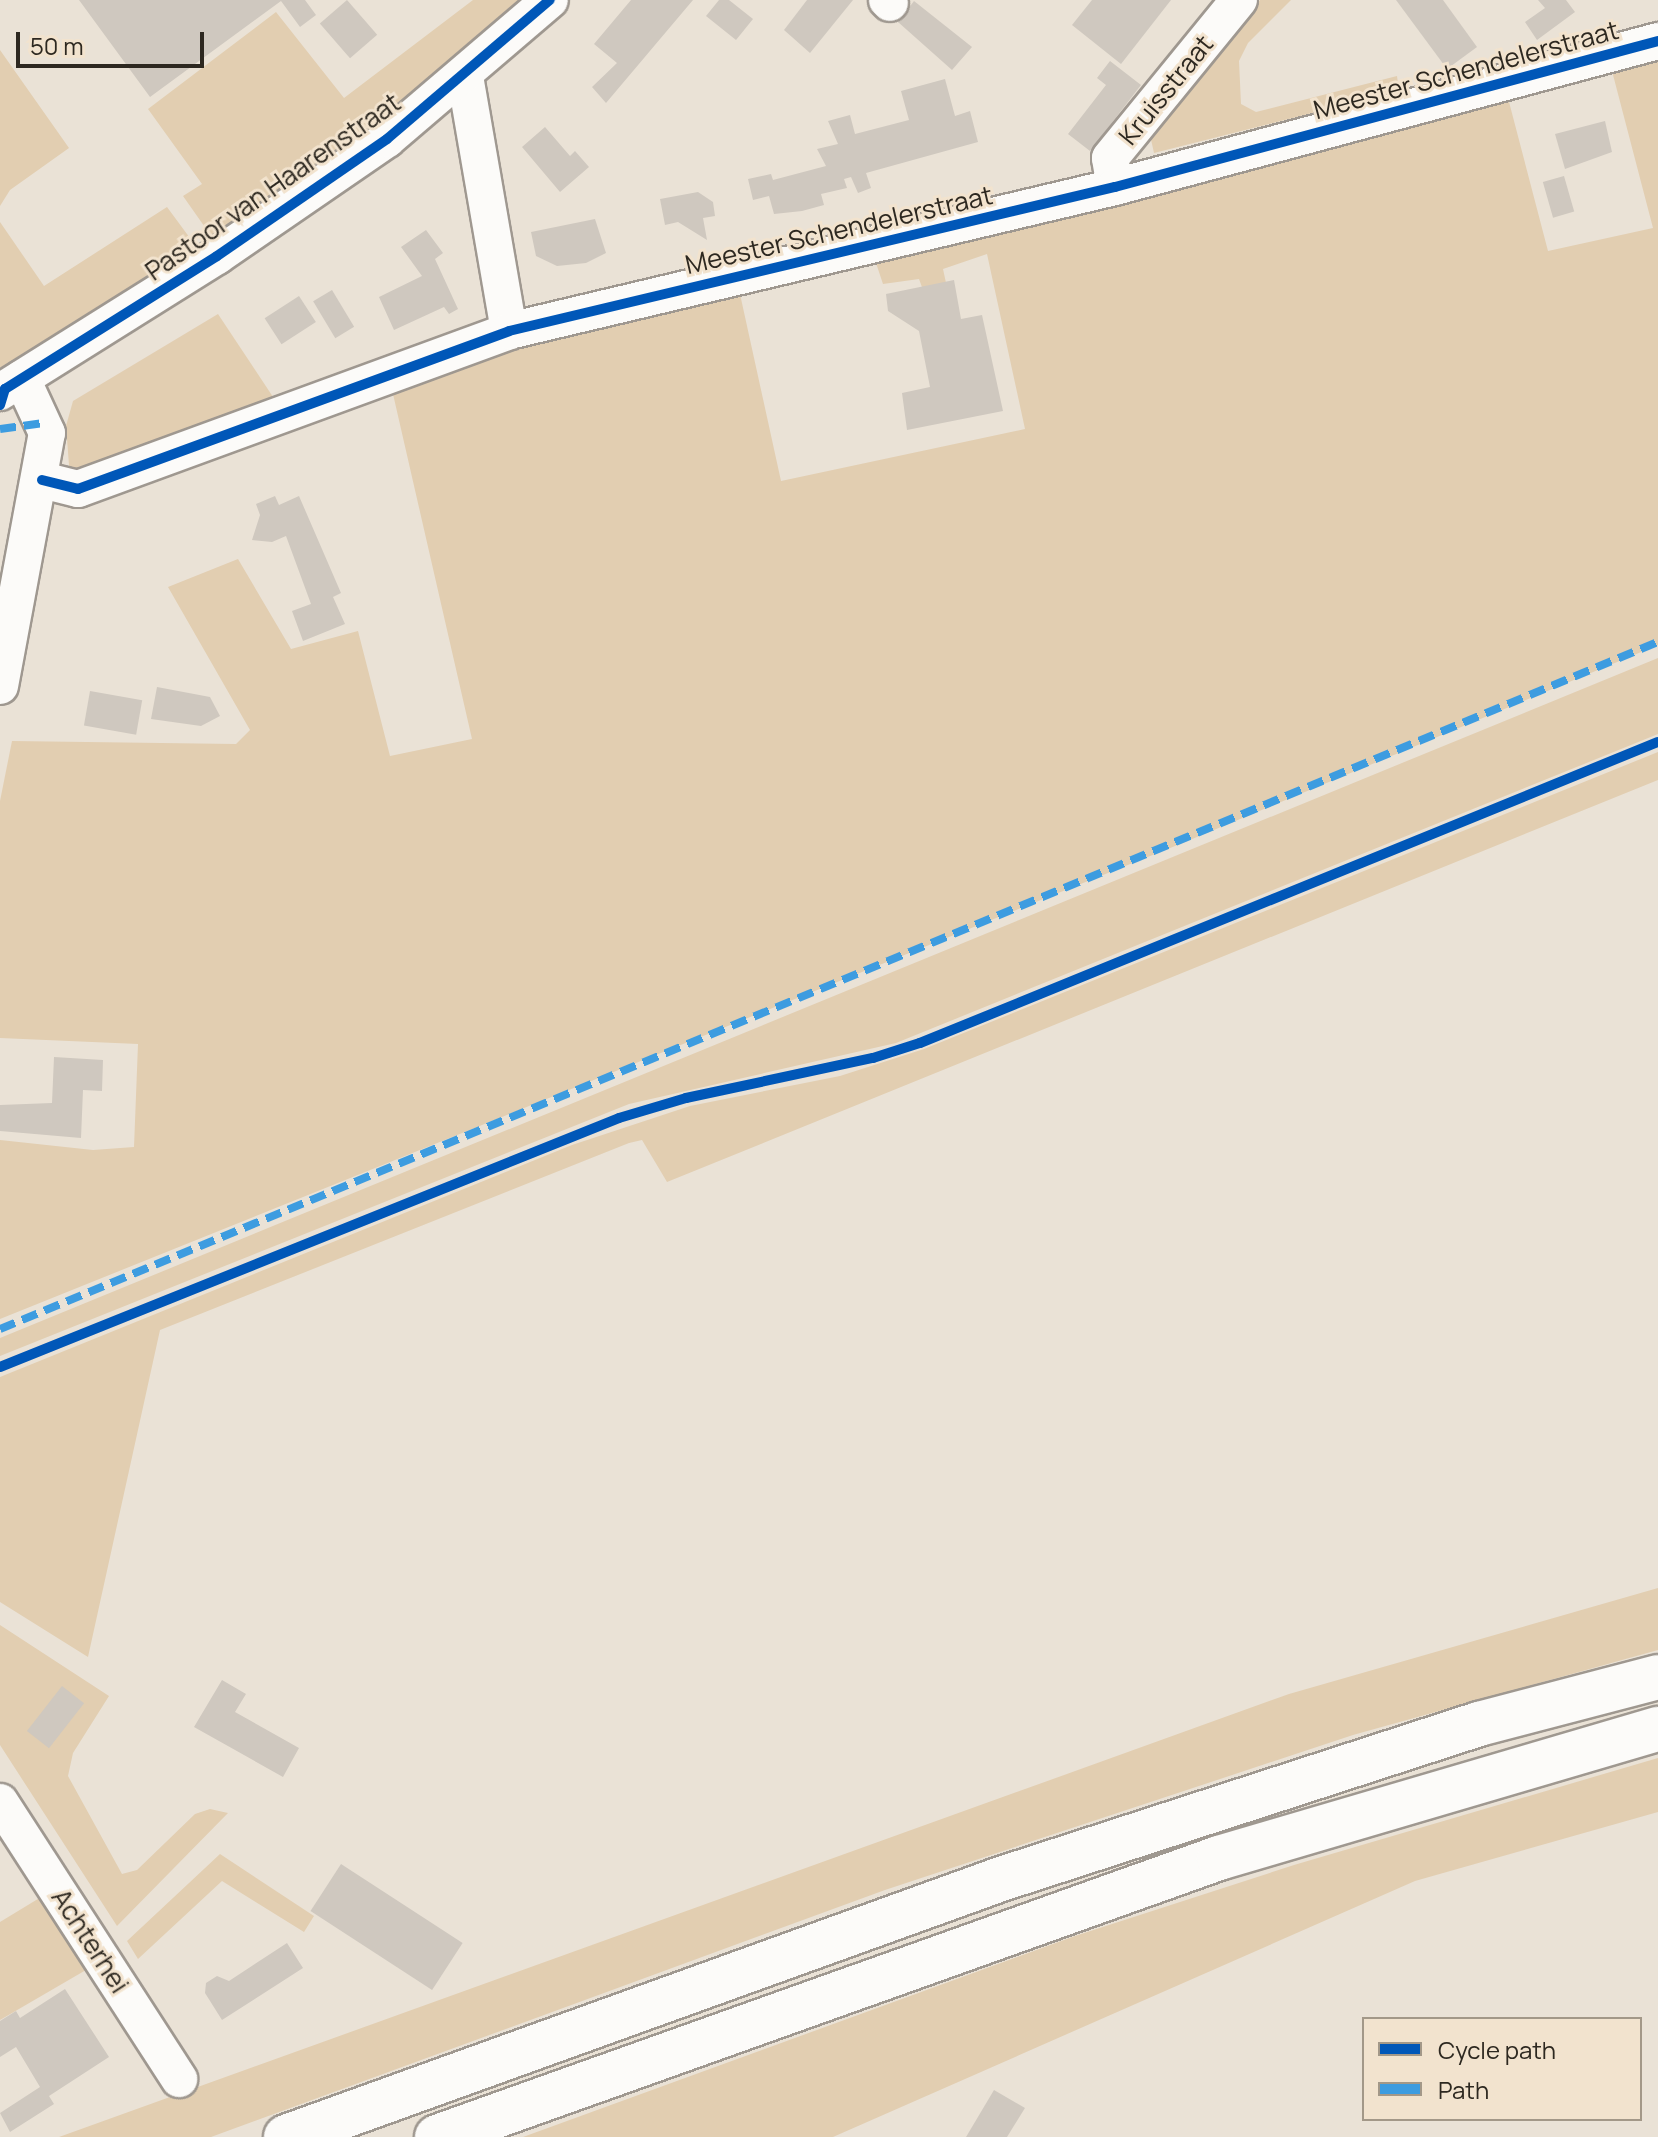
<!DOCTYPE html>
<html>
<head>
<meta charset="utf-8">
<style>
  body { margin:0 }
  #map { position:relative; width:1658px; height:2137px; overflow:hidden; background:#eae2d6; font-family:Manrope,sans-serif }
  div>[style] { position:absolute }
  .green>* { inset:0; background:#e2ceb1 }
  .building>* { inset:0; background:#cfc8bf; transform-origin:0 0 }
  .roads { filter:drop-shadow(2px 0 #9f9890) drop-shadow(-2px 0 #9f9890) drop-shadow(0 2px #9f9890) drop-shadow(0 -2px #9f9890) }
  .minor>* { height:36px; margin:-18px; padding:0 18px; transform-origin:18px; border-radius:18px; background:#fcfbf9 }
  .highway>* { height:44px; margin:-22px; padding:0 22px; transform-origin:22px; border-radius:22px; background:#fcfbf9 }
  .quiet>* { height:8px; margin-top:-4px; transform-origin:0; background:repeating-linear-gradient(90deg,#3d9ce0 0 16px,transparent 0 24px) }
  .cycleway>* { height:10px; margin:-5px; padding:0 5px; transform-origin:5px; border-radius:5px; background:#0057b8 }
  span { translate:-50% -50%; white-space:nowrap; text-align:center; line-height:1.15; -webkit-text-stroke:6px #f2e3ce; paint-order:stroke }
  .street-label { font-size:26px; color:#2d2820 }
  .legend { position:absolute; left:1362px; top:2017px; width:280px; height:104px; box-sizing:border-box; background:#f2e3ce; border:2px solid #a39888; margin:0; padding:10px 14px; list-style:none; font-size:24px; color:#2d2820 }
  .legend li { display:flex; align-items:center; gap:16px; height:40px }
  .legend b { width:40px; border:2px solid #a39888 }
  .scale { position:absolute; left:16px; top:32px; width:188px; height:36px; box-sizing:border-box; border:4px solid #2d2820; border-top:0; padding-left:10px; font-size:24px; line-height:28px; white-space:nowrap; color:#2d2820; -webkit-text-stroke:6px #f2e3ce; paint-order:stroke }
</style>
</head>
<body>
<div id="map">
  <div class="green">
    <div style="clip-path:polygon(473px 0,533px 0,436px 87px,216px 243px,183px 196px,202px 184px,148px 109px,276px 12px,344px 98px)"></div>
    <div style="clip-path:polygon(1260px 0,1291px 0,1248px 43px,1239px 61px,1241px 104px,1256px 112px,1397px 76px,1399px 91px,1154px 153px,1150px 135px)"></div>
    <div style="clip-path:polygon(0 50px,69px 148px,10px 190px,0 206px)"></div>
    <div style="clip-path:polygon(1658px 60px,1658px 645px,1185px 842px,0 1319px,0 1140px,93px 1150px,134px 1147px,138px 1044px,0 1038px,0 801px,12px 741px,236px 744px,250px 730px,168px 587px,238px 559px,291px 649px,358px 631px,390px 756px,472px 739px,393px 394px,509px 350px,740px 294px,781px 481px,1025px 429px,987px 254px,943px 269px,948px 292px,926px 298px,919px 279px,883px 284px,875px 260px,1508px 98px,1548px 251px,1653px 228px,1612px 71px)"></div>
    <div style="clip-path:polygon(167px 207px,201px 253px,14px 370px,0 367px,0 222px,44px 286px)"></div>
    <div style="clip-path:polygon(218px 314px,279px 406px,70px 478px,66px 426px,73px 401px)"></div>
    <div style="clip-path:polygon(1658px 658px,1658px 734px,896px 1043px,629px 1104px,0 1356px,0 1338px)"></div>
    <div style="clip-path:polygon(1658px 752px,1658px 780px,667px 1182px,642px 1140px,629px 1143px,160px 1330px,88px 1657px,0 1602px,0 1377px,572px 1145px,690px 1106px,840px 1076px,924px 1049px)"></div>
    <div style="clip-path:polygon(1658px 1588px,1658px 1650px,1353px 1735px,885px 1890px,211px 2137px,59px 2137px,1289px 1694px)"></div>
    <div style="clip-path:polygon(0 1625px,109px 1696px,73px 1753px,68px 1776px,122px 1874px,137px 1870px,195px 1814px,210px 1809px,228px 1813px,117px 1926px,0 1745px)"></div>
    <div style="clip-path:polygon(1658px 1758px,1658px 1812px,1415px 1881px,833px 2137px,523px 2137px,1075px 1936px,1294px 1865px)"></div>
    <div style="clip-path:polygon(220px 1854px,314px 1916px,304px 1932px,222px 1881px,138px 1959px,127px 1941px)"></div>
    <div style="clip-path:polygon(51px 1891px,98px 1963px,0 2020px,0 1922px)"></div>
  </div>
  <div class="building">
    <div style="clip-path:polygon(79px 0,305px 0,316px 15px,300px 27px,281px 1px,150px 97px)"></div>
    <div style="left:347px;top:0;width:46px;height:36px;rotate:49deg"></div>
    <div style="clip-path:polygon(631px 0,693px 0,606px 103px,592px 87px,617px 63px,594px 44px)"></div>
    <div style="clip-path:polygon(719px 0,729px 0,753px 19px,736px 40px,706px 16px)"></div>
    <div style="clip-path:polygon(807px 0,853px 0,810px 53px,784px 30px)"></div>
    <div style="clip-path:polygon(1092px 0,1171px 0,1121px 64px,1072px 25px)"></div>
    <div style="clip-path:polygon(1396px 0,1443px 0,1477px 47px,1447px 69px)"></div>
    <div style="clip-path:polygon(1538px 0,1566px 0,1575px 12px,1537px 40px,1525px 22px,1545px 8px)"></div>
    <div style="clip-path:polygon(914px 1px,972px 47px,952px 70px,898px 22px)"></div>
    <div style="clip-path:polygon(1110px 61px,1141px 85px,1090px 151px,1068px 134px,1106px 85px,1097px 78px)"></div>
    <div style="clip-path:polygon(945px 79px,955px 116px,970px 111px,978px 142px,866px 173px,871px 188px,858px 193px,851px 177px,844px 179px,847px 188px,821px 194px,824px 205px,802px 211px,774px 214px,769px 196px,753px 200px,748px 179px,771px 174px,773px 180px,826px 166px,817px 149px,838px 144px,828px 121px,850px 115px,855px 134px,909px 120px,901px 91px)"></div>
    <div style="clip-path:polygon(1605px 121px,1612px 152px,1565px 169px,1555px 134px)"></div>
    <div style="clip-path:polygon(545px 127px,570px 156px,575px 151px,589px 167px,560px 192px,522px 147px)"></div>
    <div style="left:1564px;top:176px;width:37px;height:22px;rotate:74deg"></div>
    <div style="clip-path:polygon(698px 192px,713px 202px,715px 216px,703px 218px,707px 240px,678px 222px,665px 225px,660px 199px)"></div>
    <div style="clip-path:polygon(595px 219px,606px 253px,586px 263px,557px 266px,536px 256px,531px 232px)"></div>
    <div style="clip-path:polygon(426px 230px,443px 253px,435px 259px,458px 309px,449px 314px,444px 307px,394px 330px,379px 297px,422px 276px,401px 247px)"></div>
    <div style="clip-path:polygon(954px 280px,961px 319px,982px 315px,1003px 411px,907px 430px,902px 393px,930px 387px,919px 331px,888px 311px,886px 294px)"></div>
    <div style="left:332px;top:290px;width:43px;height:22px;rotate:59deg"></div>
    <div style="left:299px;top:296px;width:31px;height:41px;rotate:57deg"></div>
    <div style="clip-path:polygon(275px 496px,279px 505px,299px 496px,341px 593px,333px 597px,345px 624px,303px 641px,292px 611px,311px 604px,286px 536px,272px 542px,252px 540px,260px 515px,256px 504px)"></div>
    <div style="clip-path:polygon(157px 687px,210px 697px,220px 716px,201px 726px,151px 719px)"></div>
    <div style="left:90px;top:691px;width:53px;height:35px;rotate:10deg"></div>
    <div style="clip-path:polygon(54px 1057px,103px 1060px,102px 1091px,83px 1090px,81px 1138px,0 1131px,0 1105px,52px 1103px)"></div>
    <div style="clip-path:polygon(222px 1680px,246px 1694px,235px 1712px,299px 1748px,283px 1777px,194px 1727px)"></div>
    <div style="left:62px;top:1686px;width:28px;height:57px;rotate:38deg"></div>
    <div style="left:341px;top:1864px;width:145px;height:56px;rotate:33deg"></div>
    <div style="clip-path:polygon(287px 1943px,303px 1968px,222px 2020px,205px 1993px,206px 1983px,217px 1976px,229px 1981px)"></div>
    <div style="clip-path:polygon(65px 1989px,109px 2057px,49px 2096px,54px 2104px,10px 2132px,0 2113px,40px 2087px,16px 2047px,0 2057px,0 2021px,16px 2011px,20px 2018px)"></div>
    <div style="clip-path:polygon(994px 2090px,1025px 2108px,1007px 2137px,966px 2137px)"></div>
  </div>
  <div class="roads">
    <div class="minor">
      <div style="left:887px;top:0;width:4px;rotate:45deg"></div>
      <div style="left:465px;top:76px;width:259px;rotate:80.2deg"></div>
      <div style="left:1115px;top:187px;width:29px;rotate:-100deg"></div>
      <div style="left:1110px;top:158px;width:204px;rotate:-50.8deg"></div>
      <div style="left:0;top:392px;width:256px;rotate:-32.1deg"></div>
      <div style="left:217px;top:256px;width:206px;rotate:-34.5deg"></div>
      <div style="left:387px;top:139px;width:214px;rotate:-40.5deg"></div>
      <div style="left:42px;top:480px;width:37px;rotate:14deg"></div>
      <div style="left:78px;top:489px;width:459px;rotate:-20.1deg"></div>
      <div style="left:509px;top:331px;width:623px;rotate:-13.37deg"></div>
      <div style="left:1115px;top:187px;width:562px;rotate:-15.05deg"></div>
      <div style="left:0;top:686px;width:257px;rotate:-79.5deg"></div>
      <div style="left:47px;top:433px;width:60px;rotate:-114.8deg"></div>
      <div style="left:0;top:1802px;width:330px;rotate:57.1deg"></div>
    </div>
    <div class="highway">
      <div style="left:286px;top:2137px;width:760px;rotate:-19.84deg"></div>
      <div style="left:1001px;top:1879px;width:503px;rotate:-17.97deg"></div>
      <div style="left:1479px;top:1724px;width:185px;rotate:-14.7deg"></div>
      <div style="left:437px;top:2137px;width:830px;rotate:-19.64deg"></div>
      <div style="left:1219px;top:1858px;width:458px;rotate:-16.4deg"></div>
    </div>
  </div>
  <div class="quiet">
    <div style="left:0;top:429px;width:44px;rotate:-7.8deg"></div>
    <div style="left:0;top:1329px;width:1795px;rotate:-22.51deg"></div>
  </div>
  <div class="cycleway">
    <div style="left:0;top:405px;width:17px;rotate:-73deg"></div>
    <div style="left:5px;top:389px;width:250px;rotate:-32.1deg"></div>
    <div style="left:217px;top:256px;width:206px;rotate:-34.5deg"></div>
    <div style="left:387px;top:139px;width:214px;rotate:-40.5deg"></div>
    <div style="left:42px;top:480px;width:37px;rotate:14deg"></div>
    <div style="left:78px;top:489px;width:459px;rotate:-20.1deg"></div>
    <div style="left:509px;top:331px;width:623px;rotate:-13.37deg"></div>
    <div style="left:1115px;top:187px;width:562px;rotate:-15.05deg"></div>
    <div style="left:0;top:1367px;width:667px;rotate:-21.91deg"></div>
    <div style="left:619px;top:1118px;width:70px;rotate:-16.6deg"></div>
    <div style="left:686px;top:1098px;width:191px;rotate:-12.1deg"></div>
    <div style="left:873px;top:1058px;width:49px;rotate:-17.7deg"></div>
    <div style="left:920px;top:1043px;width:797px;rotate:-22.19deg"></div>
  </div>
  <div class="street-label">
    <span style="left:1466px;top:70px;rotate:-15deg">Meester Schendelerstraat</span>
    <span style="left:1166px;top:90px;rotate:-51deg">Kruisstraat</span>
    <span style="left:273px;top:187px;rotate:-35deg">Pastoor van Haarenstraat</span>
    <span style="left:839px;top:230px;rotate:-13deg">Meester Schendelerstraat</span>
    <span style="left:90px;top:1941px;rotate:57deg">Achterhei</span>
  </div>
  <ul class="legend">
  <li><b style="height:10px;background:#0057b8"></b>Cycle path</li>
  <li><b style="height:10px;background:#3d9ce0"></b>Path</li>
  </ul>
  <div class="scale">50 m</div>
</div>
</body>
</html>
